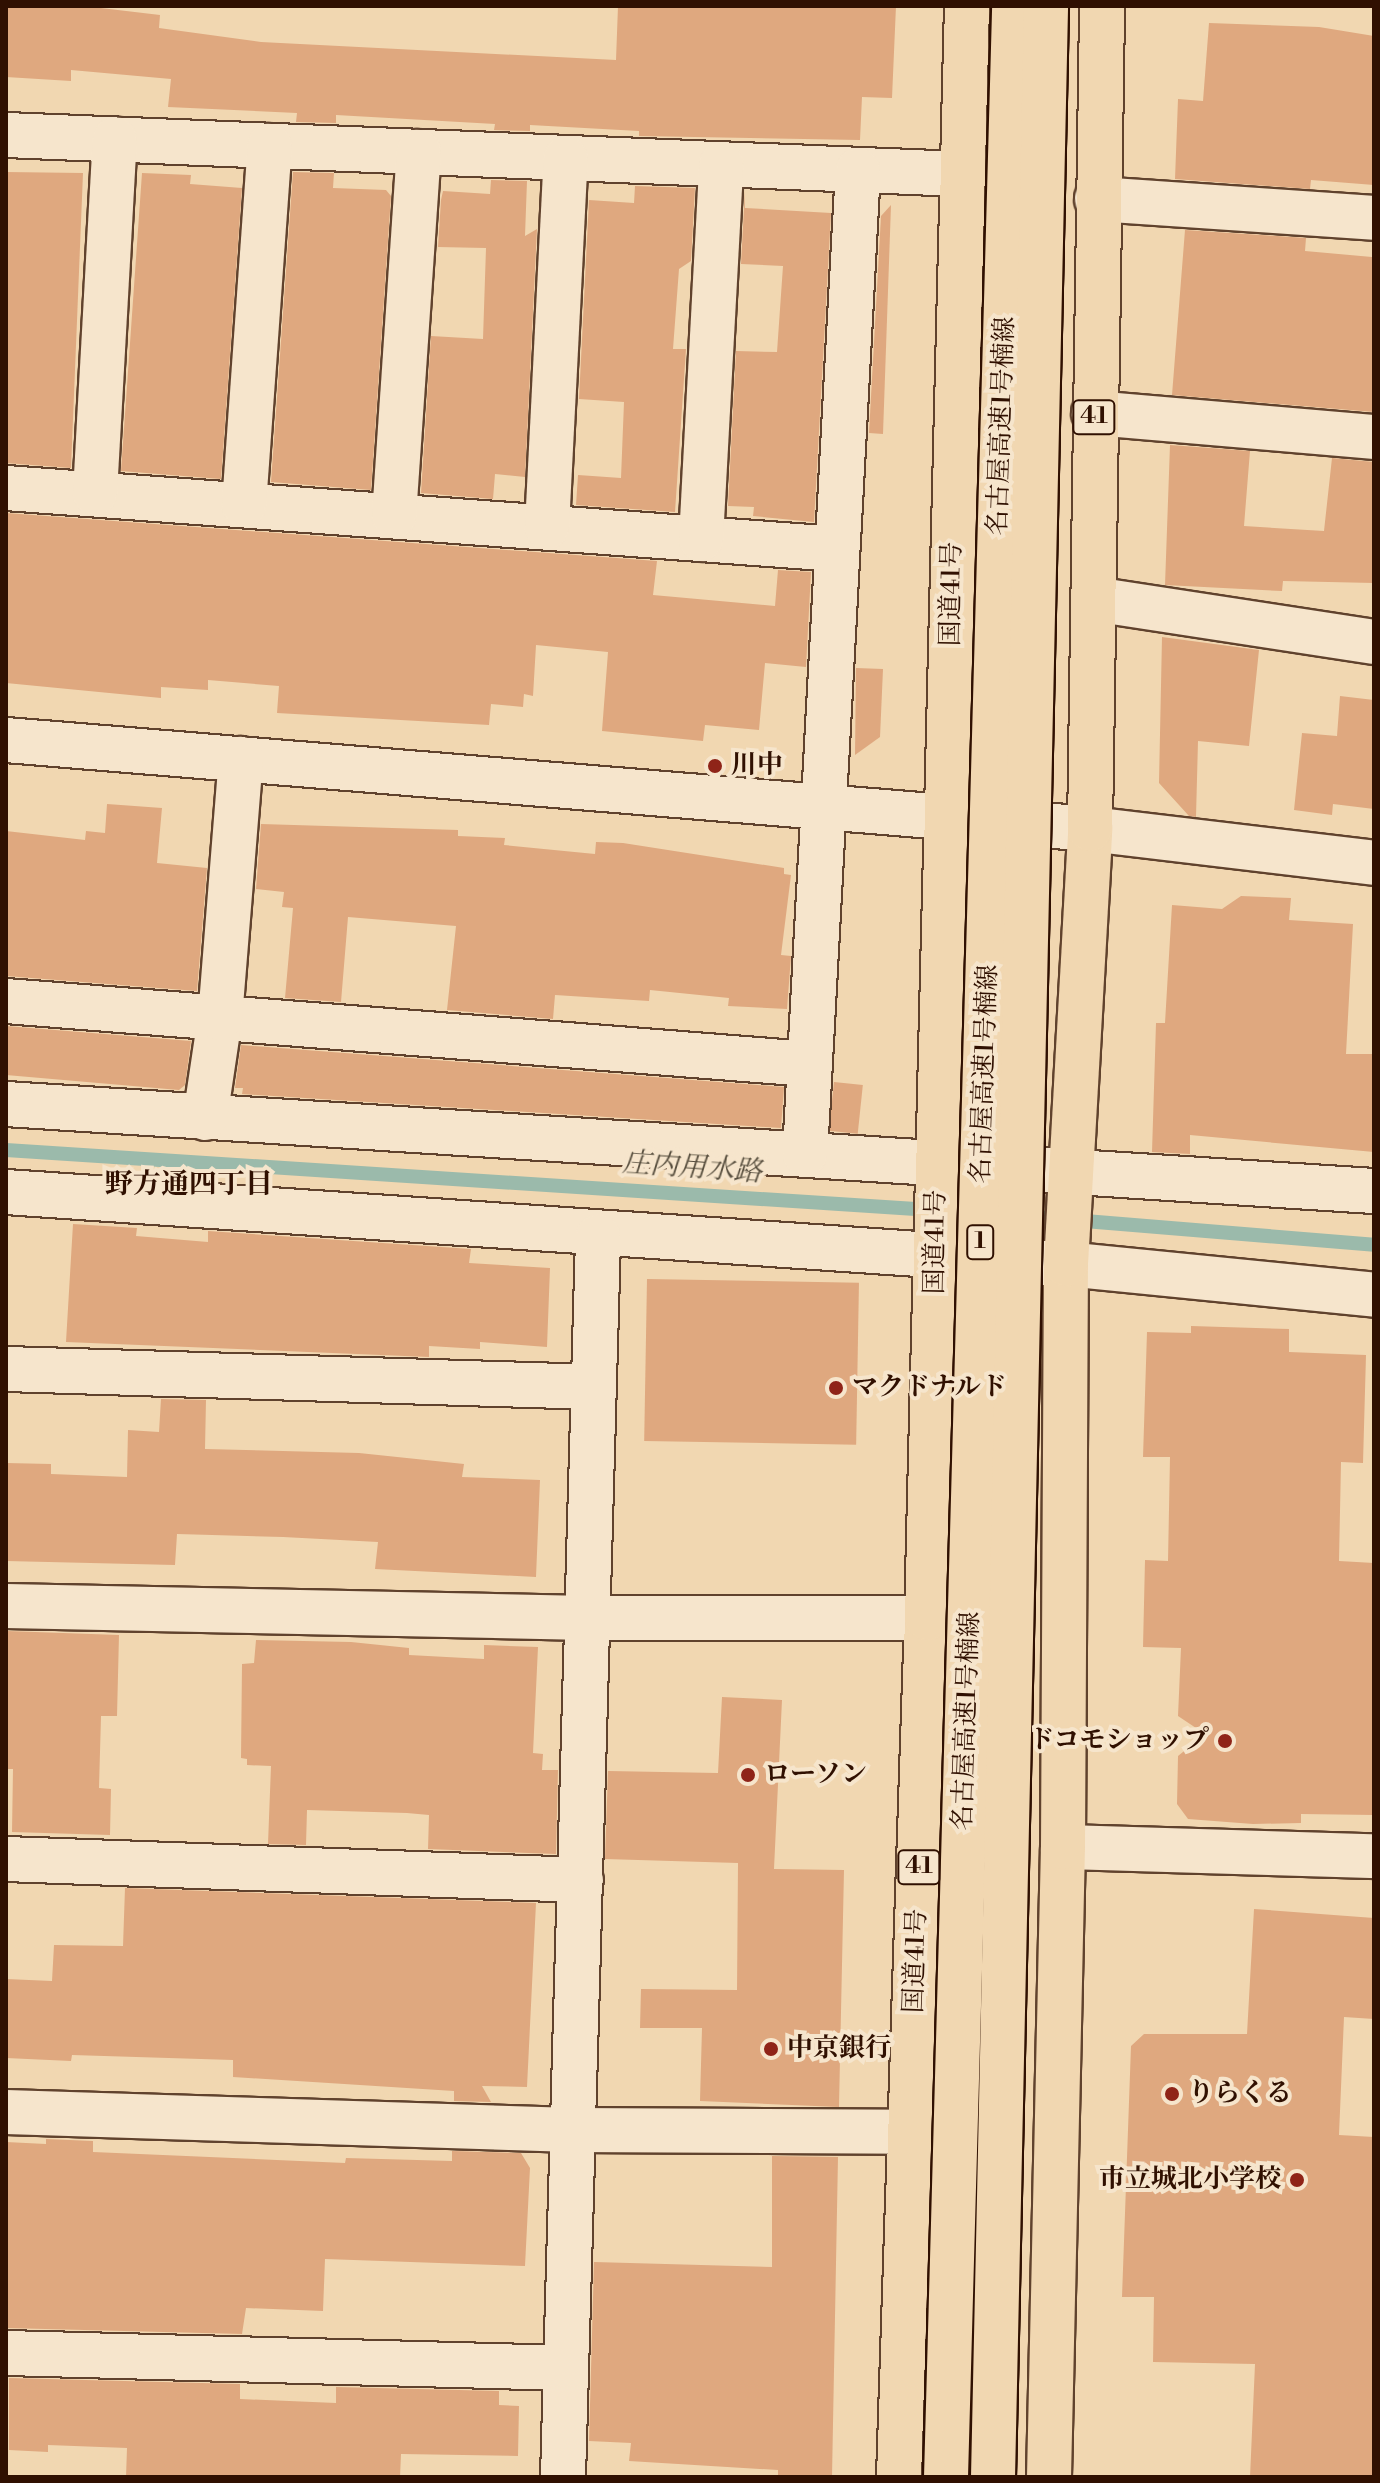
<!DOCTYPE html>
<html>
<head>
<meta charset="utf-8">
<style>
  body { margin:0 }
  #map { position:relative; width:1380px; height:2483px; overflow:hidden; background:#f1d7b1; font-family:"Libre Bodoni","Noto Serif JP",serif }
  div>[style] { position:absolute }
  .stream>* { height:14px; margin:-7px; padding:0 7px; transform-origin:7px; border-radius:7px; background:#9bbaab }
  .building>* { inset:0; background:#dfa87f; transform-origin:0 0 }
  .roads { filter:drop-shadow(2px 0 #60422d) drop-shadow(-2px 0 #60422d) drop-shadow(0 2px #60422d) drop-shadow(0 -2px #60422d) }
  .minor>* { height:44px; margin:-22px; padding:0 22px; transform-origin:22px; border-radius:22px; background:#f6e5cc }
  .highway>* { height:44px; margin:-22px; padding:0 22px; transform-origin:22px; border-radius:22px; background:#f1d7b1 }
  .bridges { filter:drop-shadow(2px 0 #301001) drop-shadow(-2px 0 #301001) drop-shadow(0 2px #301001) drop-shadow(0 -2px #301001) }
  .highway-bridge>* { height:44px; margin:-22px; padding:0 22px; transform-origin:22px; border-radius:22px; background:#f1d7b1 }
  .dots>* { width:22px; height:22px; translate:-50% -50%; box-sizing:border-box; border:4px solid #f6e5cc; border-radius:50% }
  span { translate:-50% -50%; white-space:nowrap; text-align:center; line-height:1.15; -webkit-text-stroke:8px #f6e5cc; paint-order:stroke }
  .shield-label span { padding:2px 6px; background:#f6e5cc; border:2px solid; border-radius:6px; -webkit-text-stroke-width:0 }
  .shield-label { font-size:24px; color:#301001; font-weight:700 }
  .street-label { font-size:26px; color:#301001 }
  .poi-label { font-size:26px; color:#301001; font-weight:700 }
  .left { translate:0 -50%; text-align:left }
  .right { translate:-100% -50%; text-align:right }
  .water-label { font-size:28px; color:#554c3c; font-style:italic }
  .neighbourhood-label { font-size:28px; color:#301001; font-weight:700 }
  .frame { position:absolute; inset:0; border:8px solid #301001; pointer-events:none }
</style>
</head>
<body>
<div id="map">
  <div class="stream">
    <div style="left:6px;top:1150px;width:927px;rotate:3.71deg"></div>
    <div style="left:1024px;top:1216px;width:351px;rotate:4.7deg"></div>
  </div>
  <div class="building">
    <div style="clip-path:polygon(8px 6px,84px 6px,160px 15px,159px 28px,261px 42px,616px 60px,618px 6px,896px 6px,892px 98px,862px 97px,860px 140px,639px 136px,639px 131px,530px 125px,530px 131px,494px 130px,495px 124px,336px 115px,336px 123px,296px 122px,297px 113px,168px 107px,171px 79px,71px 70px,71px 81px,6px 77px)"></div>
    <div style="clip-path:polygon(1209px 23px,1319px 27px,1374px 36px,1374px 185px,1311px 180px,1310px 189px,1175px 179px,1178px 99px,1203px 101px)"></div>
    <div style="clip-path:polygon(6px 172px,83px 173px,71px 468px,6px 463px)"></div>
    <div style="clip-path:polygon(293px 172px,334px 173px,333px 188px,386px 190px,391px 196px,371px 490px,271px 482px)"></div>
    <div style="clip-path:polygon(142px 173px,191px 175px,190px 184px,242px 188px,221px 479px,121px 471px)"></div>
    <div style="clip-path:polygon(491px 180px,527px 181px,525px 236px,537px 229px,525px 477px,495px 474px,493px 499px,421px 493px,431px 336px,483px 339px,486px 248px,438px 247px,441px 200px,443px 191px,490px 194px)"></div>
    <div style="clip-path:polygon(635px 186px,695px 188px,691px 261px,679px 269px,673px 349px,686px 349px,675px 512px,576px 505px,578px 475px,621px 478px,624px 402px,579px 399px,589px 200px,634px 203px)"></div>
    <div style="clip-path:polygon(745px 190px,745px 208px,831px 213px,814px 522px,753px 516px,754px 507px,728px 506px,736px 351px,777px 352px,783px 266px,741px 264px)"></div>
    <div style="clip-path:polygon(891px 205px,883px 434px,869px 433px,881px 216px)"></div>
    <div style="clip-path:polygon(1185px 230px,1306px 238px,1305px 251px,1372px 257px,1374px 412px,1172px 395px)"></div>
    <div style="clip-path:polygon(1170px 445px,1250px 451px,1244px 526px,1324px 531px,1332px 458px,1374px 462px,1374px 583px,1283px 581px,1282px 591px,1165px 585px)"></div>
    <div style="clip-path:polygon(6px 513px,657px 561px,653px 595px,775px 606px,778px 570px,811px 572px,806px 667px,765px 663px,759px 730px,705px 725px,703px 741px,602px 731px,608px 652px,536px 645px,533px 696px,524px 694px,523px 707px,491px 704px,489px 725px,277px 713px,279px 686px,208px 680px,208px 690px,161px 687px,161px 698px,6px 683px)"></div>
    <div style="clip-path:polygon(1162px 637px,1259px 650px,1249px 746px,1198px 741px,1196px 817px,1189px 816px,1159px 783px)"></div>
    <div style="clip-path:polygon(856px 668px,883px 669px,880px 737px,855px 755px)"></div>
    <div style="clip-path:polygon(1340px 696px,1374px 700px,1374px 809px,1333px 804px,1332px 815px,1294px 810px,1302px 733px,1337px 736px)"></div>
    <div style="clip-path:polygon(107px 804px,162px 808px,157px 863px,207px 868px,197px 991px,6px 976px,6px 831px,85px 840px,86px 831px,105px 833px)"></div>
    <div style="clip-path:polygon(261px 824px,458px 830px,458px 836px,505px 838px,504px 845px,595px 854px,596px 842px,623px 843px,784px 868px,784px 874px,791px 875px,781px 955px,791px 956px,787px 1009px,728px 1006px,729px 998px,650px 990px,649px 1001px,555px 995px,553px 1019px,447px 1010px,456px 926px,348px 917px,341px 1002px,285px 998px,293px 908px,282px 907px,284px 892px,256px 889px)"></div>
    <div style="clip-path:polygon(1241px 896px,1291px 898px,1289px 920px,1353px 924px,1346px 1054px,1374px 1054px,1374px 1152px,1190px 1135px,1190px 1154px,1152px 1152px,1156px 1023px,1165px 1023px,1172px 905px,1222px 909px)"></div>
    <div style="clip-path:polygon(6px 1026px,191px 1041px,185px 1085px,179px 1090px,6px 1075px)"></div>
    <div style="clip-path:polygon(241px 1045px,784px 1087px,781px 1128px,242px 1094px,243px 1088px,235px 1088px)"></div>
    <div style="left:834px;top:1082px;width:29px;height:49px;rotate:6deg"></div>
    <div style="clip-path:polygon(73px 1224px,137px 1228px,136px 1236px,208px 1242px,208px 1231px,471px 1249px,469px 1263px,550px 1268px,547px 1347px,480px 1342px,480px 1349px,429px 1346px,429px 1357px,66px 1342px)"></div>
    <div style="left:647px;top:1279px;width:212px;height:162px;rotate:1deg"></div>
    <div style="clip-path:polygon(1191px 1326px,1289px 1329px,1289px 1352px,1366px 1355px,1363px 1463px,1341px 1462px,1339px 1561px,1374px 1563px,1374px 1815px,1301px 1814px,1301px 1823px,1253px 1824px,1188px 1819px,1177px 1804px,1178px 1756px,1205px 1734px,1178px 1716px,1181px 1648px,1143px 1647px,1145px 1560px,1168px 1561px,1170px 1457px,1143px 1457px,1147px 1332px,1191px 1333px)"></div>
    <div style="clip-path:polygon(161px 1399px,206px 1400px,205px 1449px,359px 1453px,464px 1464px,462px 1477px,540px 1480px,536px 1577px,375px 1569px,378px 1542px,283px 1537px,177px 1534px,175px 1565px,6px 1561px,6px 1463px,51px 1464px,51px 1474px,127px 1477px,128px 1430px,159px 1432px)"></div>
    <div style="clip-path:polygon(7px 1631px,119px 1635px,117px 1716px,101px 1716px,99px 1788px,111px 1789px,110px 1835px,12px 1832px,13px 1769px,6px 1769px)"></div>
    <div style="clip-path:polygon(256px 1640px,351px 1642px,409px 1648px,409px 1655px,484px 1659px,484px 1645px,538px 1647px,533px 1753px,543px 1754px,542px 1770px,558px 1770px,556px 1854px,428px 1849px,429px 1815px,407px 1813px,307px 1810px,306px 1845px,268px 1844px,271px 1766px,247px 1765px,247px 1759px,241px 1758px,242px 1664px,254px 1663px)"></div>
    <div style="clip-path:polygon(722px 1697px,782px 1700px,774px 1869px,844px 1870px,839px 2107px,700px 2101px,702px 2028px,640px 2028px,641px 1989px,737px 1990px,738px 1863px,605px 1859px,608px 1771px,718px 1773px)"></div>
    <div style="clip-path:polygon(125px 1888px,536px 1903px,527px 2087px,482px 2086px,491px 2102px,454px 2101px,454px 2091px,233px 2077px,233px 2060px,72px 2055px,71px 2061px,6px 2058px,6px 1979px,52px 1981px,54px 1945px,123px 1946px)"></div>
    <div style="clip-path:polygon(1254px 1909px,1374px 1918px,1374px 2019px,1344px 2017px,1339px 2135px,1374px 2137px,1374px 2477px,1250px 2477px,1255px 2364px,1153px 2362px,1154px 2297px,1122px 2297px,1131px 2046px,1144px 2034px,1247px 2034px)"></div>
    <div style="clip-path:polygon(46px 2139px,93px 2141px,93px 2152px,345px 2163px,346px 2158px,452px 2161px,452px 2151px,521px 2153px,530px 2168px,525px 2266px,325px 2259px,323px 2311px,246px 2308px,242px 2334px,6px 2328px,6px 2142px,46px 2144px)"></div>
    <div style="clip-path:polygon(772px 2156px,838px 2157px,832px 2477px,778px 2477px,778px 2470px,629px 2461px,631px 2443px,589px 2441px,594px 2262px,772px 2267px)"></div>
    <div style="clip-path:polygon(9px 2378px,240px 2384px,240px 2399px,336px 2403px,336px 2387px,499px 2391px,499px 2405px,519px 2406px,518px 2456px,401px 2454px,400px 2477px,126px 2477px,127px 2448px,48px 2445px,48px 2452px,9px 2450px)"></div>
  </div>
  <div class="roads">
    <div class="minor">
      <div style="left:6px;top:135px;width:957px;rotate:2.34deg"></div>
      <div style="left:1097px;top:199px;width:278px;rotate:3.9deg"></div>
      <div style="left:1094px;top:413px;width:281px;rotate:4.9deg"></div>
      <div style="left:6px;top:488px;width:832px;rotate:4.2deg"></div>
      <div style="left:95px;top:493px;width:354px;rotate:-86.8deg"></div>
      <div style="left:244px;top:505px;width:360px;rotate:-85.9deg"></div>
      <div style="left:394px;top:516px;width:365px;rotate:-86.1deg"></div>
      <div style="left:547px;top:527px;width:369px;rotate:-87.1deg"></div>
      <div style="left:701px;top:539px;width:375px;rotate:-86.9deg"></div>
      <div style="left:1094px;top:599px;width:283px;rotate:8.7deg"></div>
      <div style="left:6px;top:740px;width:1088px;rotate:4.69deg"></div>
      <div style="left:1090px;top:829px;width:286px;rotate:6.8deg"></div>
      <div style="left:6px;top:1001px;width:805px;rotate:4.49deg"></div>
      <div style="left:6px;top:1104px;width:1371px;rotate:3.64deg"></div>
      <div style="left:205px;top:1118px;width:101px;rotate:-81.5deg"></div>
      <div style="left:220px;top:1018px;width:260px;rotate:-85.4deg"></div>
      <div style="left:805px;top:1154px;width:985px;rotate:-86.92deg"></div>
      <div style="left:6px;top:1192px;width:1062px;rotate:3.89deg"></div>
      <div style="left:1066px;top:1264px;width:310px;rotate:5.7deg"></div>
      <div style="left:6px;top:1369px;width:588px;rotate:1.75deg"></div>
      <div style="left:6px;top:1606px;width:582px;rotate:1.18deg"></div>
      <div style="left:588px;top:1618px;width:339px"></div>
      <div style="left:1063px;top:1847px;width:311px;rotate:1.7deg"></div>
      <div style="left:6px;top:1859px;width:575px;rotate:2.09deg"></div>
      <div style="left:6px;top:2112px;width:567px;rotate:1.82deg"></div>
      <div style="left:573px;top:2130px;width:337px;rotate:0.3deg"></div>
      <div style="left:6px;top:2353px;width:560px;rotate:1.53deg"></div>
      <div style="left:563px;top:2477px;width:1241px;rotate:-88.38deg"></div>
    </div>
    <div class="highway">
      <div style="left:899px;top:2477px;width:859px;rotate:-88.13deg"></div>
      <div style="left:927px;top:1618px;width:1612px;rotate:-88.58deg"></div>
      <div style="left:1049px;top:2477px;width:630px;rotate:-88.73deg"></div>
      <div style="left:1063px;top:1847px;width:583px;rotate:-89.71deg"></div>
      <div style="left:1066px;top:1264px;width:436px;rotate:-86.8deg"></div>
      <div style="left:1090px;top:829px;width:823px;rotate:-89.16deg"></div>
    </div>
  </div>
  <div class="bridges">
    <div class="highway-bridge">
      <div style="left:946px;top:2477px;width:2472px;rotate:-88.42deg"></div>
      <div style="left:993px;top:2477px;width:2472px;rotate:-88.77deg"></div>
    </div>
  </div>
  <div class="dots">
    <div style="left:715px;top:766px;background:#8f2418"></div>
    <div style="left:836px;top:1388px;background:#8f2418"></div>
    <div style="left:1225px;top:1741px;background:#8f2418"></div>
    <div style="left:748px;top:1775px;background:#8f2418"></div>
    <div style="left:771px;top:2049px;background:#8f2418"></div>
    <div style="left:1172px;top:2094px;background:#8f2418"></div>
    <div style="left:1297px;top:2180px;background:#8f2418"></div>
  </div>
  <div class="shield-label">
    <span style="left:1094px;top:417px">41</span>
    <span style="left:980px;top:1242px">1</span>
    <span style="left:919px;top:1867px">41</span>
  </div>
  <div class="street-label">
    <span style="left:1002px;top:426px;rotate:-88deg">名古屋高速1号楠線</span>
    <span style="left:952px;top:594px;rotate:-89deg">国道41号</span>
    <span style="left:985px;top:1074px;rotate:-88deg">名古屋高速1号楠線</span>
    <span style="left:936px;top:1242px;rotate:-89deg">国道41号</span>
    <span style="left:967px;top:1721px;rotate:-88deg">名古屋高速1号楠線</span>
    <span style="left:916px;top:1961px;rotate:-88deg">国道41号</span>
  </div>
  <div class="poi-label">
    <span class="left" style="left:731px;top:766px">川中</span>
    <span class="left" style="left:852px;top:1388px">マクドナルド</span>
    <span class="right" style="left:1209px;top:1741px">ドコモショップ</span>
    <span class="left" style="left:764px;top:1775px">ローソン</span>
    <span class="left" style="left:787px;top:2049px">中京銀行</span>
    <span class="left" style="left:1188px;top:2094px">りらくる</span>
    <span class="right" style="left:1281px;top:2180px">市立城北小学校</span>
  </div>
  <div class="water-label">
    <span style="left:692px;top:1168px;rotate:4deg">庄内用水路</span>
  </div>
  <div class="neighbourhood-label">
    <span style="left:189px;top:1185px">野方通四丁目</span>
  </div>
  <div class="frame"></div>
</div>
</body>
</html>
